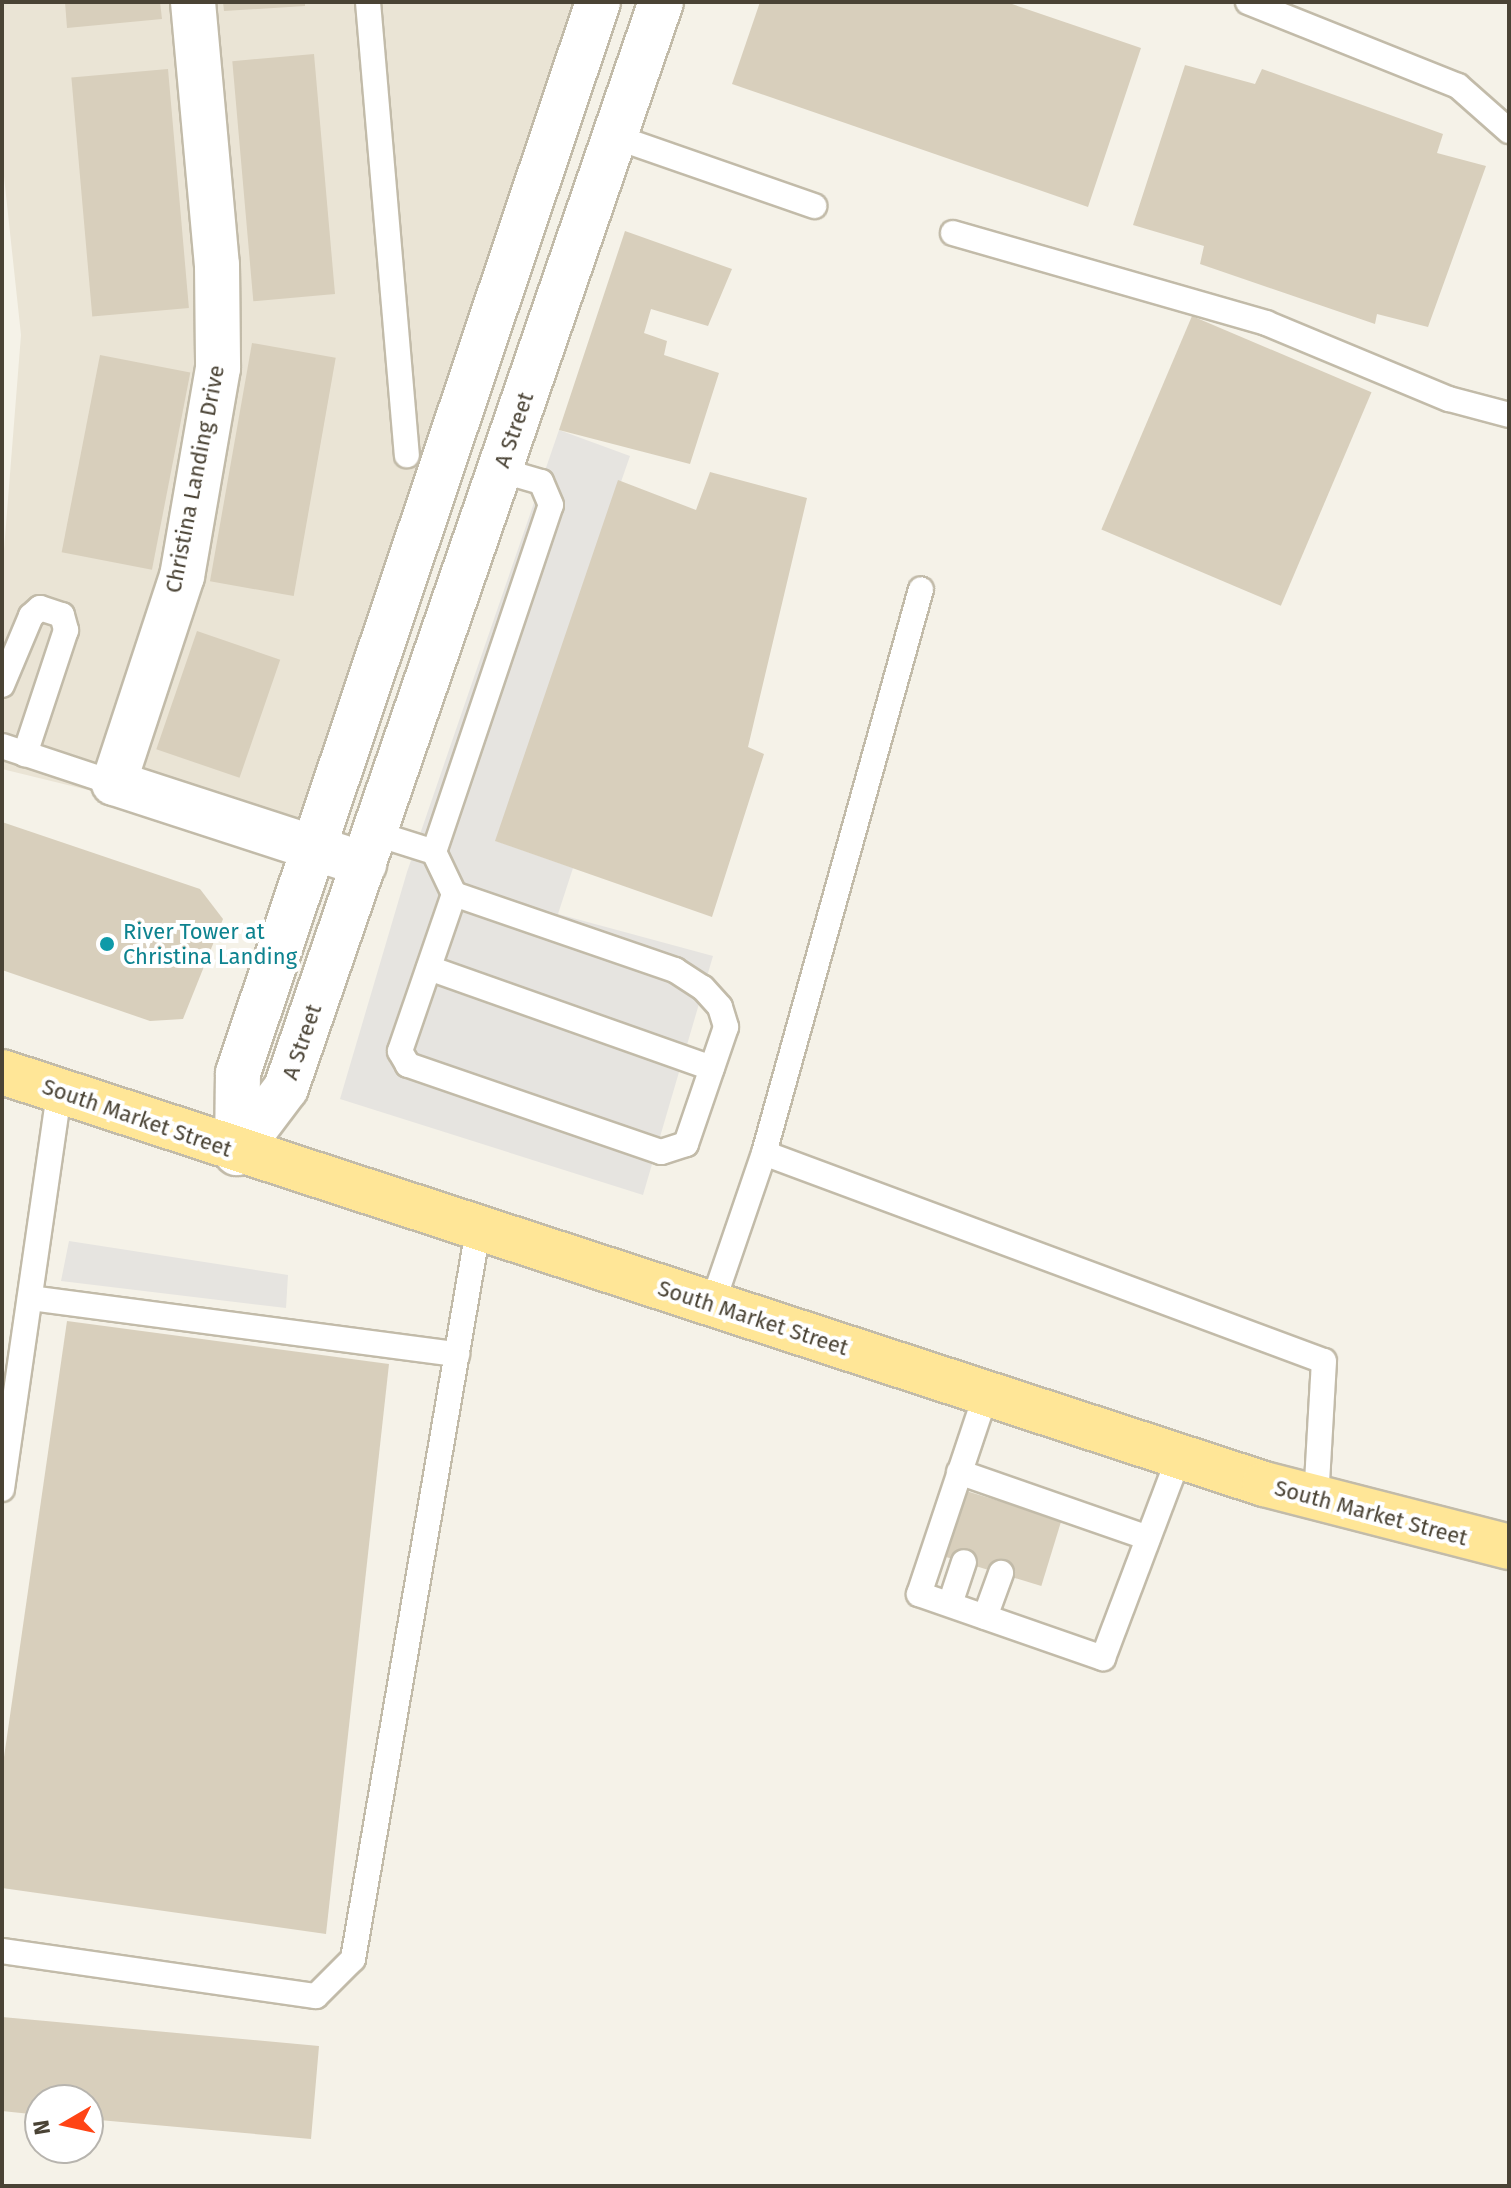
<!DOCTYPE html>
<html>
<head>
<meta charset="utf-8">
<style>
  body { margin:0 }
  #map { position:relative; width:1511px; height:2188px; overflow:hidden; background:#f5f2e8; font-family:"Fira Sans",sans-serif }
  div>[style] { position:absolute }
  .residential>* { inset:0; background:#eae4d5 }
  .parking>* { inset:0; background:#e6e4e0 }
  .building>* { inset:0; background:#d8cfbc; transform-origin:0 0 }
  .roads { filter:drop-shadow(2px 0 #c2bba9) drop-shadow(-2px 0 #c2bba9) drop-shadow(0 2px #c2bba9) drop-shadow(0 -2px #c2bba9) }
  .service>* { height:24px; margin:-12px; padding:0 12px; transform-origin:12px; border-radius:12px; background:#fff }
  .minor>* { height:44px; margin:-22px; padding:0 22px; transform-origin:22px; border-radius:22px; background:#fff }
  .tertiary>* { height:44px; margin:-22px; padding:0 22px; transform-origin:22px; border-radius:22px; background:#fff }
  .primary>* { height:44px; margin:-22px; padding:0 22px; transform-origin:22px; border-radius:22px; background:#ffe697 }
  .dots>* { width:22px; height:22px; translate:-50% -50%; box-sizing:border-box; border:4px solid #fff; border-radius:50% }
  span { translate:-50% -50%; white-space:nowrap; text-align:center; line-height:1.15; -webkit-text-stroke:8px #fff; paint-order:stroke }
  .street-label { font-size:22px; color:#4a4335 }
  .culture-label { font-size:22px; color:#0d838f }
  .left { translate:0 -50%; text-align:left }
  .frame { position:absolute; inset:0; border:4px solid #4a4335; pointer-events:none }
  .north { position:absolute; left:24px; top:2084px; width:80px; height:80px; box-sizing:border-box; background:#fff; border:2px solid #b7b4ae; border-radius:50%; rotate:261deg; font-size:22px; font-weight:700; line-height:32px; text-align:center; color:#4a4335 }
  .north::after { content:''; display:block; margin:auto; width:28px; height:36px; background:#ff4415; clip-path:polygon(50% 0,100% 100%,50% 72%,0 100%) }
</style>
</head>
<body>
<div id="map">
  <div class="residential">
    <div style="clip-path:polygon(2px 2px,577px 2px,305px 843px,2px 769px,2px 575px,21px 335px,2px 158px)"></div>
  </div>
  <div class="parking">
    <div style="clip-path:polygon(559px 430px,630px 456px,496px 841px,573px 868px,558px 914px,713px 956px,643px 1195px,340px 1099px,407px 872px)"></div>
    <div style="clip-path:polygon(69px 1241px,288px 1275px,286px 1308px,61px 1281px)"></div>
  </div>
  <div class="building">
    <div style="clip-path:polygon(65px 2px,160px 2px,162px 19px,67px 28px)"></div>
    <div style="clip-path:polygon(223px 2px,305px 2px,305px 6px,224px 11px)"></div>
    <div style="clip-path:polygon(760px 2px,1006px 2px,1141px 48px,1088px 207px,732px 84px)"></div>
    <div style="left:314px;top:54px;width:241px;height:82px;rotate:85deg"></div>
    <div style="clip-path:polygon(1185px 65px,1255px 84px,1262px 69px,1443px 134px,1437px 153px,1486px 166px,1428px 327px,1377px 314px,1375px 324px,1200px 264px,1204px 246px,1133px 225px)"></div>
    <div style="left:168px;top:69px;width:240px;height:97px;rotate:85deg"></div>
    <div style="clip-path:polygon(625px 231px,732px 269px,708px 326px,651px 309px,644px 333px,667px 341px,664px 355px,719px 373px,690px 464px,559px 430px)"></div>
    <div style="left:1192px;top:316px;width:195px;height:232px;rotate:23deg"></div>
    <div style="left:252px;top:343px;width:85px;height:242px;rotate:10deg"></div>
    <div style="left:100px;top:355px;width:92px;height:201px;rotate:11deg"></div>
    <div style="clip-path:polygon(710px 472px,807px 498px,748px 747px,764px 754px,712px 917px,495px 841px,618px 480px,696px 510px)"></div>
    <div style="left:197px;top:631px;width:88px;height:125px;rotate:19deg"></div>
    <div style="clip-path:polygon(2px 822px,200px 889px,223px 919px,183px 1019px,150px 1021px,2px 970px)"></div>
    <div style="clip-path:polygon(67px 1321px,389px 1364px,326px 1934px,2px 1888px,2px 1771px)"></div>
    <div style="left:963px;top:1490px;width:103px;height:69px;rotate:17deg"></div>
    <div style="clip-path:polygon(2px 2017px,319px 2046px,311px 2139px,88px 2119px,88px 2100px,40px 2100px,40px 2115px,2px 2111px)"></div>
  </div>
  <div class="roads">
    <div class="service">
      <div style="left:368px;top:2px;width:455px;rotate:85.1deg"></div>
      <div style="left:1248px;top:2px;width:226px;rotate:21.8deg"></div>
      <div style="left:1458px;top:86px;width:68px;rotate:41.4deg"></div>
      <div style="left:616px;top:137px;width:210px;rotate:19.2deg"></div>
      <div style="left:953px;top:233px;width:326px;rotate:16deg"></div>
      <div style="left:1266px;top:323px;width:198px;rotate:22.6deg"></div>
      <div style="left:1449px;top:399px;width:62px;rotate:14.9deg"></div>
      <div style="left:2px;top:685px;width:75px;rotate:-67.2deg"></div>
      <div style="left:31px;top:616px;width:12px;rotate:-42deg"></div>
      <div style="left:40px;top:608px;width:23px;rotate:18deg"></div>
      <div style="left:62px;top:615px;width:16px;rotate:75deg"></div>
      <div style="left:66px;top:630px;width:131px;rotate:108.3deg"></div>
      <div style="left:2px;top:746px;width:118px;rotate:18.3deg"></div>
      <div style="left:374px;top:833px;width:63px;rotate:17.6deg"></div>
      <div style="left:434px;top:852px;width:47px;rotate:64.5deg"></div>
      <div style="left:454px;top:894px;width:234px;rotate:19deg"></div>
      <div style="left:675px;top:970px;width:33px;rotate:33deg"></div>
      <div style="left:703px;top:988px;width:25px;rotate:48deg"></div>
      <div style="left:720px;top:1007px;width:21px;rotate:73deg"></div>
      <div style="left:726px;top:1027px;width:124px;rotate:108.9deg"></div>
      <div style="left:686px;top:1144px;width:26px;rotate:162deg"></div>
      <div style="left:661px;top:1152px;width:268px;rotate:-161deg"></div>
      <div style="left:408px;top:1065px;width:16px;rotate:-120deg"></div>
      <div style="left:400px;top:1051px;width:166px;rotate:-71deg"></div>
      <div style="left:434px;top:852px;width:366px;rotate:-71.4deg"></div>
      <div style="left:551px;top:505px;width:25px;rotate:-113deg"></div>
      <div style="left:541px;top:482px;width:43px;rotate:-163.7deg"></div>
      <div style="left:429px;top:968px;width:300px;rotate:19.5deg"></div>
      <div style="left:764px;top:1153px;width:585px;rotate:-74.44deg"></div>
      <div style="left:30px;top:1298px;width:431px;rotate:7.5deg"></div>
      <div style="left:712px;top:1305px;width:161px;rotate:-71.1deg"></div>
      <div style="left:764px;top:1153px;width:597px;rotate:20.38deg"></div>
      <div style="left:1324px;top:1361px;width:138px;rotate:93.3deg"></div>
      <div style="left:986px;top:1394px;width:211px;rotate:108.5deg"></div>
      <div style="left:919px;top:1594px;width:195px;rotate:19.2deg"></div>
      <div style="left:1103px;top:1658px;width:215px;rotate:-69.3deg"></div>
      <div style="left:959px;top:1472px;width:200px;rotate:19.2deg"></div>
      <div style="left:2px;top:1489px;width:402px;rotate:-81.8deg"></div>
      <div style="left:950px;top:1604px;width:44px;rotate:-71.6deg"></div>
      <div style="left:985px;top:1617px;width:47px;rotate:-70deg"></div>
      <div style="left:2px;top:1951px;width:317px;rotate:8.2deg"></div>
      <div style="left:316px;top:1996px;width:52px;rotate:-45deg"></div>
      <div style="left:353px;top:1959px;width:740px;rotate:-80.27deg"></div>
    </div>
    <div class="minor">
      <div style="left:193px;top:2px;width:264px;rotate:84.8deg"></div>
      <div style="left:217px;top:265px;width:103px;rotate:89.4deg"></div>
      <div style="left:218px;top:368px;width:211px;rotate:99.8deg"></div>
      <div style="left:182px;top:576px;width:218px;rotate:108.2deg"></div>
      <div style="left:114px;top:783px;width:263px;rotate:18deg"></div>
    </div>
    <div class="tertiary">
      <div style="left:237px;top:1153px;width:81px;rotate:-53deg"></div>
      <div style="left:286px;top:1088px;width:1149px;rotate:-70.95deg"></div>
      <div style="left:237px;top:1153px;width:80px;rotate:-89.3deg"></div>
      <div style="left:238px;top:1073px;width:1130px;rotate:-71.42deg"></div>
    </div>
    <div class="primary">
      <div style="left:2px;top:1072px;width:1328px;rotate:18.08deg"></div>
      <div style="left:1264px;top:1484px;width:253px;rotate:14.4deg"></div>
    </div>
  </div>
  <div class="dots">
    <div style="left:107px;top:944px;background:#0f9aa8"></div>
  </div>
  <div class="street-label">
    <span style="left:514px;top:430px;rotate:-71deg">A Street</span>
    <span style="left:195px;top:479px;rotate:-79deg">Christina Landing Drive</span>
    <span style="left:302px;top:1042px;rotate:-71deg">A Street</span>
    <span style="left:137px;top:1118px;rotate:19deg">South Market Street</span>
    <span style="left:753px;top:1318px;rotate:18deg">South Market Street</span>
    <span style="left:1371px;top:1513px;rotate:15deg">South Market Street</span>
  </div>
  <div class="culture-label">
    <span class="left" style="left:123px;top:944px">River Tower at<br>Christina Landing</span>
  </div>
  <div class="frame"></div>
  <div class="north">N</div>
</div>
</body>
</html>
